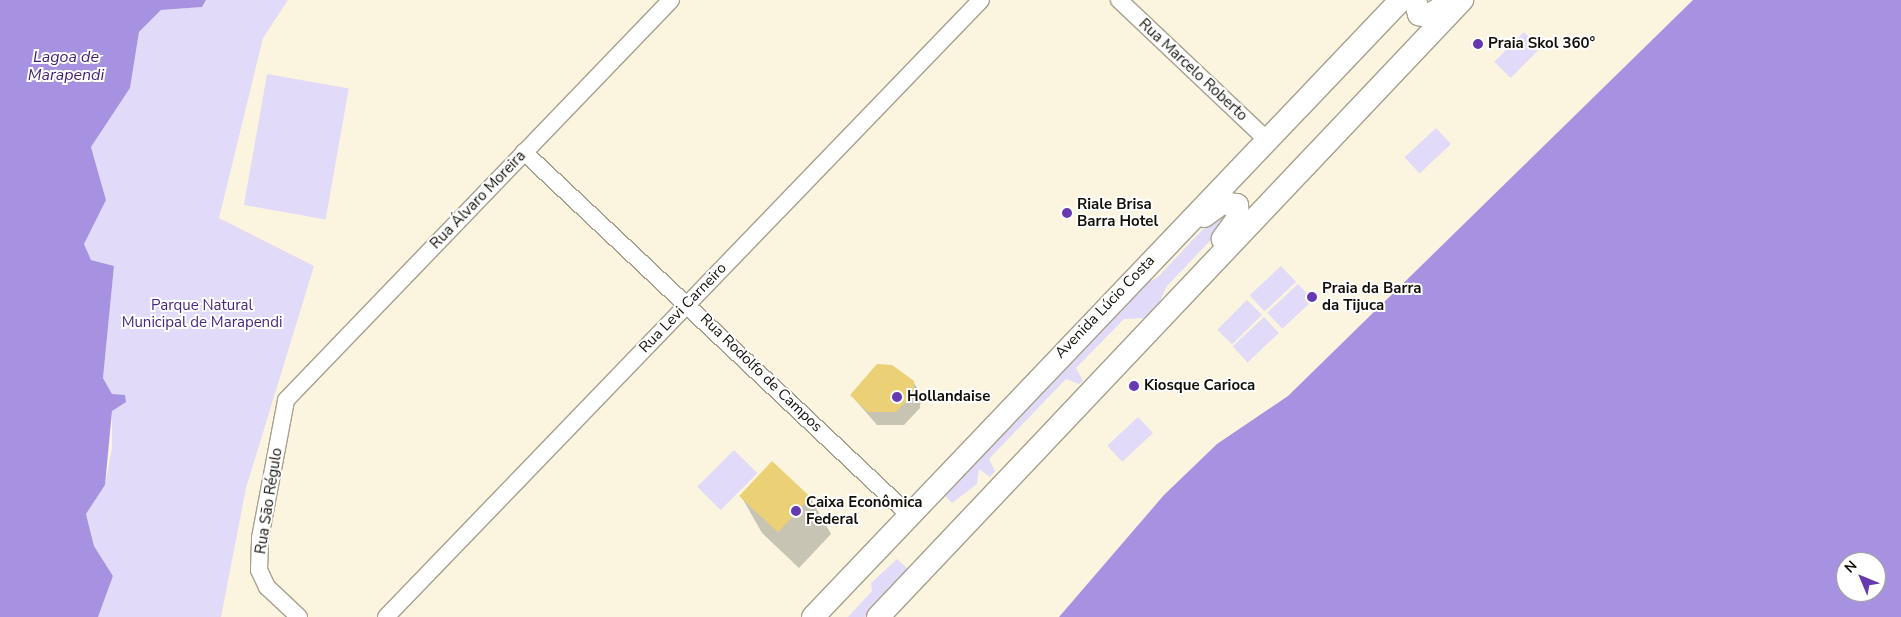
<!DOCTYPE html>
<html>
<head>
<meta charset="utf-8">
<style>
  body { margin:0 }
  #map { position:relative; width:1901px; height:617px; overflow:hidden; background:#fbf5e0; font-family:"Nunito Sans",sans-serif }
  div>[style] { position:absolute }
  .green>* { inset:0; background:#e1daf8; transform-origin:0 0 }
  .water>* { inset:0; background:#a792e1 }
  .shadow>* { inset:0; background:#0003 }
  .building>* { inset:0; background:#ebd075; transform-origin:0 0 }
  .roads { filter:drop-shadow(1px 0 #a7a18f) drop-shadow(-1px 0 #a7a18f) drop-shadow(0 1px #a7a18f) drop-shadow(0 -1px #a7a18f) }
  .street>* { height:16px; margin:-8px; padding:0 8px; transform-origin:8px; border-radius:8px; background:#fff }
  .secondary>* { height:22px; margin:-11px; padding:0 11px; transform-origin:11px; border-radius:11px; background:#fff }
  .dots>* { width:14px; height:14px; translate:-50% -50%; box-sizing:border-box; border:2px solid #fff; border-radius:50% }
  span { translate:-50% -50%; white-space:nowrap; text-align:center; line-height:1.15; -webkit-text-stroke:4px #fff; paint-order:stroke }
  .poi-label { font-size:15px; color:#121009; font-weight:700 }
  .left { translate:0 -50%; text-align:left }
  .street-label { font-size:15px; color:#121009 }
  .park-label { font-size:15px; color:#492682 }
  .water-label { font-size:16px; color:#401c78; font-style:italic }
  .north { position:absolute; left:1836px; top:552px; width:50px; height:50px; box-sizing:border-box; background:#fff; border:1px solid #a09f9d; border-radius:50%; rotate:315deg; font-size:14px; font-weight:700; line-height:20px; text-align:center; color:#121009 }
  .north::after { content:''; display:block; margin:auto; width:18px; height:22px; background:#6639b1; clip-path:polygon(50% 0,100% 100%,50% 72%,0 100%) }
</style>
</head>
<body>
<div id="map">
  <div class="green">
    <div style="clip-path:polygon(206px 0,288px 0,263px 38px,219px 218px,314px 266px,246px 488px,221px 617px,98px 617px,113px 576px,94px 546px,86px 514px,105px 485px,112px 448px,112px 394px,103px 378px,114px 266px,91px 260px,84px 244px,106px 200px,91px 147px,130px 88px,139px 32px,161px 10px,202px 7px)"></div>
    <div style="left:1524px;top:32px;width:23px;height:42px;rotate:45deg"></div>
    <div style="left:267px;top:74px;width:83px;height:133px;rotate:10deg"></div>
    <div style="left:1436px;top:128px;width:22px;height:43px;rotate:47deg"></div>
    <div style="clip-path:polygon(1218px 213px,1228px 215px,1227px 223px,1167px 286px,1156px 309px,1147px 318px,1124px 319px,1076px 368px,1083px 381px,1079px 384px,1066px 379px,989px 459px,995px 471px,990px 477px,979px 469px,977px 484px,952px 503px,941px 492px,1136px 289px,1158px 277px)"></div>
    <div style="left:1281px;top:266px;width:22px;height:43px;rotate:47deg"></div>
    <div style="left:1298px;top:284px;width:22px;height:42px;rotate:47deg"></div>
    <div style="left:1247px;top:300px;width:21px;height:42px;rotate:45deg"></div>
    <div style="left:1264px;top:317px;width:22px;height:43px;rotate:47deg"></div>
    <div style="left:1138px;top:417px;width:22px;height:42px;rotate:47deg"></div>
    <div style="left:734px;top:450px;width:33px;height:52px;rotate:45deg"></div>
    <div style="clip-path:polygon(897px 559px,909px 570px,865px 617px,848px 617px,872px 591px,871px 583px)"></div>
  </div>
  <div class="water">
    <div style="clip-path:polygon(0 0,206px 0,202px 7px,161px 10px,139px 32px,130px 88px,91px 147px,106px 200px,84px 244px,91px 260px,114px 266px,103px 378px,112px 394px,125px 395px,126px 402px,112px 411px,105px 485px,86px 514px,94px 546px,113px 576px,98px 617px,0 617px)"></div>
    <div style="clip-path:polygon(evenodd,1693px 0,1901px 0,1901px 617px,1059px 617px,1164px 495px,1217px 444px,1288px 396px,1693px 0,1846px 562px,1876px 562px,1876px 592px,1846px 592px,1846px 562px)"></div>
  </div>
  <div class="shadow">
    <div style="clip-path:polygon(913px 381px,921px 395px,920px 408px,904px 425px,877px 425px,851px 395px)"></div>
    <div style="clip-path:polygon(741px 496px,810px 497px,831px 534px,799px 568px,762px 533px)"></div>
  </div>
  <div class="building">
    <div style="clip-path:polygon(877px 364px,892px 365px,914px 381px,913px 394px,896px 412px,868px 412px,850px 395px)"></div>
    <div style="left:772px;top:461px;width:53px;height:48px;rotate:43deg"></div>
  </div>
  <div class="roads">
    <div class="street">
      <div style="left:1119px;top:0;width:205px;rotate:43.4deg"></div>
      <div style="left:524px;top:152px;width:528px;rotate:43.31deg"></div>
      <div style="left:299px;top:617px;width:44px;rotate:-136.8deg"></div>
      <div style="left:267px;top:587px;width:19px;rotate:-115deg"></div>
      <div style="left:259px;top:570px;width:32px;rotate:-88deg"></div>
      <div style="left:260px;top:538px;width:140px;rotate:-79.3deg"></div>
      <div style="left:286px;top:400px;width:555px;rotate:-46.09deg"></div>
      <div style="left:386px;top:617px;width:857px;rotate:-46.04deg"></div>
    </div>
    <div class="secondary">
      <div style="left:1415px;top:0;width:15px;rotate:74deg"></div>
      <div style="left:1419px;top:14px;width:8px;rotate:14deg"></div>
      <div style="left:1427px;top:16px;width:28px;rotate:-30deg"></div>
      <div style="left:1204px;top:216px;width:22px;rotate:-36deg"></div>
      <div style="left:1222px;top:203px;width:15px;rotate:8deg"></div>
      <div style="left:1237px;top:205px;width:13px;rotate:86deg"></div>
      <div style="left:1238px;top:218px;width:26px;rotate:126deg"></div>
      <div style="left:813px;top:617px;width:852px;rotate:-46.38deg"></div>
      <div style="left:878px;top:617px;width:850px;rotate:-46.57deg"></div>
    </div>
  </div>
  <div class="dots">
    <div style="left:1478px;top:44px;background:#6639b1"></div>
    <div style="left:1067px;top:213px;background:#6639b1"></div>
    <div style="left:1312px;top:297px;background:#6639b1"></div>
    <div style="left:1134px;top:386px;background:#6639b1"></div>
    <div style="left:897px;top:397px;background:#6639b1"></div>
    <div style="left:796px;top:511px;background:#6639b1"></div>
  </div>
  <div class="poi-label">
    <span class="left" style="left:1488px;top:44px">Praia Skol 360°</span>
    <span class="left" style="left:1077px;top:213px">Riale Brisa<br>Barra Hotel</span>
    <span class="left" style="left:1322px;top:297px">Praia da Barra<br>da Tijuca</span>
    <span class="left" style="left:1144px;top:386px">Kiosque Carioca</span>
    <span class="left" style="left:907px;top:397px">Hollandaise</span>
    <span class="left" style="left:806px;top:511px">Caixa Econômica<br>Federal</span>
  </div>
  <div class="street-label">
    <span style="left:1193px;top:70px;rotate:43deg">Rua Marcelo Roberto</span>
    <span style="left:478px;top:200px;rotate:-46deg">Rua Álvaro Moreira</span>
    <span style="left:1105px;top:307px;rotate:-46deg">Avenida Lúcio Costa</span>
    <span style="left:683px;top:308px;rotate:-46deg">Rua Levi Carneiro</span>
    <span style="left:761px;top:373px;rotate:44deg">Rua Rodolfo de Campos</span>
    <span style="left:269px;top:501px;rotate:-81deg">Rua São Régulo</span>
  </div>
  <div class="park-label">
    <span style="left:202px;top:314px">Parque Natural<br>Municipal de Marapendi</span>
  </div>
  <div class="water-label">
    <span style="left:66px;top:66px">Lagoa de<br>Marapendi</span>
  </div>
  <div class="north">N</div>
</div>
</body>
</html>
